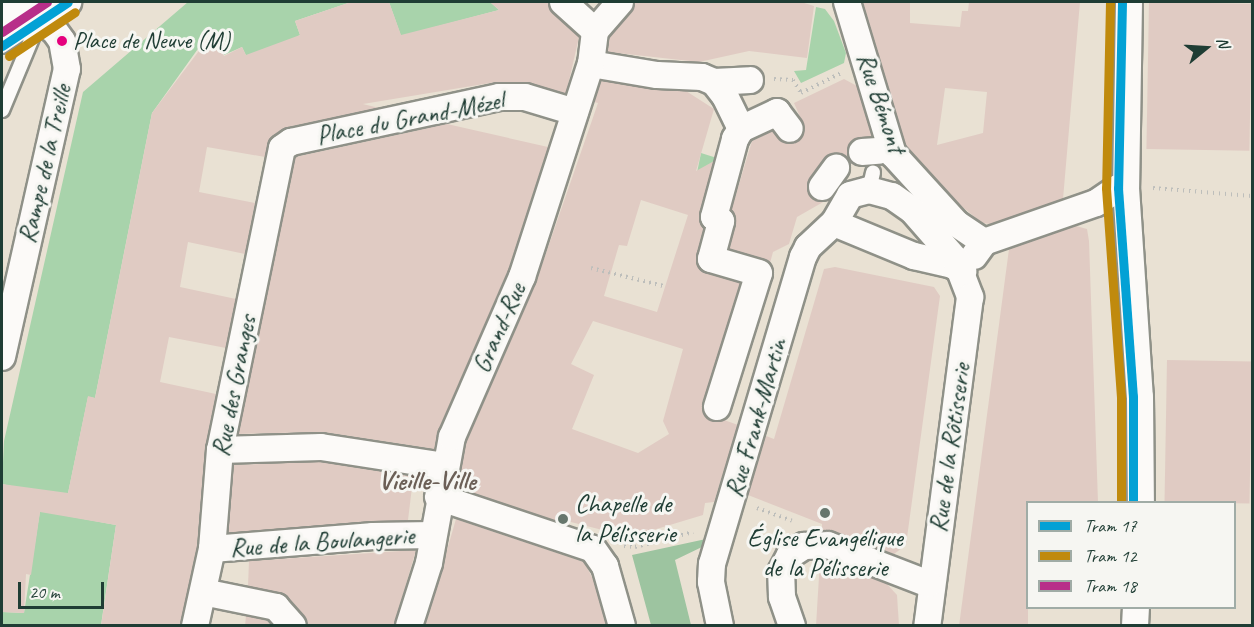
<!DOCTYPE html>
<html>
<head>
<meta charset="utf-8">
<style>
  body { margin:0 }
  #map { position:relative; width:1254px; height:627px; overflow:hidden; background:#e9e1d3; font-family:Caveat,sans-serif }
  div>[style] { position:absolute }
  .green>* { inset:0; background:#a8d3ab }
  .forest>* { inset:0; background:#9dc4a0 }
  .building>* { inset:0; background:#e0cbc3; transform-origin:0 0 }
  .path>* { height:4px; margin-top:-2px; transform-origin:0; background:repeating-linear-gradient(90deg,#bdbebb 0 1.5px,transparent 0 6px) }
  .roads { filter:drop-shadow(2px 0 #8f9188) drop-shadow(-2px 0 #8f9188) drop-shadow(0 2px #8f9188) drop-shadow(0 -2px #8f9188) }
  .lane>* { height:14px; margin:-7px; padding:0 7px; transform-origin:7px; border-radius:7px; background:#fcfaf8 }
  .street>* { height:26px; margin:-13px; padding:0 13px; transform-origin:13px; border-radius:13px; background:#fcfaf8 }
  .secondary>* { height:33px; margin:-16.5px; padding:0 16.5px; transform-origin:16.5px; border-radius:16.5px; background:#fcfaf8 }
  .tram-1>* { height:9px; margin:-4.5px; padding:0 4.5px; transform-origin:4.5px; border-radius:4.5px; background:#03a1d5 }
  .tram-2>* { height:9px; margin:-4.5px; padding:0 4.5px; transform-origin:4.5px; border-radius:4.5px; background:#c08a0d }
  .tram-3>* { height:9px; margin:-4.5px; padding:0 4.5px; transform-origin:4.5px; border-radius:4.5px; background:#b82f89 }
  .dots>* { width:16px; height:16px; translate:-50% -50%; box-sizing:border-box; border:3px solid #f6f6f2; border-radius:50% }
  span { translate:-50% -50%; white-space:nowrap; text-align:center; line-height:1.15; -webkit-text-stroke:6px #f6f6f2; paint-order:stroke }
  .bus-label { font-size:24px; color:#1f3d34 }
  .left { translate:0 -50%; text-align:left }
  .street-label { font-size:26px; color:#1f3d34 }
  .poi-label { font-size:26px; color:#1f3d34 }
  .neighbourhood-label { font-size:27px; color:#6b5f56; font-weight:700 }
  .frame { position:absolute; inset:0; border:3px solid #1f3d34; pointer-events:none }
  .legend { position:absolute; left:1026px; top:501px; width:210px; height:108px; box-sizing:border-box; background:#f6f6f2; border:2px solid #a0aca6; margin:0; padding:8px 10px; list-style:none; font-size:18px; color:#1f3d34 }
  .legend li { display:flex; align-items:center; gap:12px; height:30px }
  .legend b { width:30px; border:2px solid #a0aca6 }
  .north { position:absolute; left:1176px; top:18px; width:60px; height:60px; -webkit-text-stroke:4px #f6f6f2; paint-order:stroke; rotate:72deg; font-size:16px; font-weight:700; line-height:24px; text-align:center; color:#1f3d34 }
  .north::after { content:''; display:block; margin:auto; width:21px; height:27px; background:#1f3d34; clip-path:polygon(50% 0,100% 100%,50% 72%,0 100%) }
  .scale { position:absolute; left:18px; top:582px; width:86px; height:27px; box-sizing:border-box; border:3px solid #1f3d34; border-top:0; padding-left:8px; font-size:18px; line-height:21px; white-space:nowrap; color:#1f3d34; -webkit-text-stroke:4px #f6f6f2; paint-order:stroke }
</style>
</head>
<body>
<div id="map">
  <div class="green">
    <div style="clip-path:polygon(188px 2px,351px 2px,295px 21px,300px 35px,250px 64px,242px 47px,224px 55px,213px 29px,205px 39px,152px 113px,95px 398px,88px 397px,67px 498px,2px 484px,4px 441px,83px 92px)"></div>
    <div style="clip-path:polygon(389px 2px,490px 2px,499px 10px,401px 36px)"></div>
    <div style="clip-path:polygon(816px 7px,825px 9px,834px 21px,846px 53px,844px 63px,801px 83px,794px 71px,806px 70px)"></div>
    <div style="clip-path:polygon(701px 153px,720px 159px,706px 217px,689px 212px)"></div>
    <div style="clip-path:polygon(40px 511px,116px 525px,101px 625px,2px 625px,2px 612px,24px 613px)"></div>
  </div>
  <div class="forest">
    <div style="clip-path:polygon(706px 539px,704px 546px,675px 560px,691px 625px,651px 625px,632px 555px)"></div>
  </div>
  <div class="building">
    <div style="clip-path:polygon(351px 2px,389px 2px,401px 35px,499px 10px,490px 2px,548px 2px,553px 13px,579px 37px,566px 94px,529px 83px,496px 82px,363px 104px,379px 108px,288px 127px,273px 136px,265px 157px,207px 147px,199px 192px,255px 203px,245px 254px,188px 242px,180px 287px,236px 299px,226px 348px,169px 337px,160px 382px,216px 394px,205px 449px,197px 547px,180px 626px,101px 626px,116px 525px,40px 512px,31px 575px,26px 574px,24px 613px,2px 612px,2px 484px,68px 493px,88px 396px,95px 398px,152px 113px,214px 31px,224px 56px,242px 47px,246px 55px,300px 35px,295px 21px)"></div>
    <div style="clip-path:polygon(635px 2px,801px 2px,814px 6px,807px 58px,749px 51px,699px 62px,608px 52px,609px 37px,631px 12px)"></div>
    <div style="clip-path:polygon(evenodd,863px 2px,910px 2px,910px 23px,960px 27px,962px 11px,968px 11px,969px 2px,1080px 2px,1063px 199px,990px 224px,982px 223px,959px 204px,906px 146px,863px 2px,945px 88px,987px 92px,983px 133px,937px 145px,945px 88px)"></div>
    <div style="left:1149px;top:2px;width:103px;height:147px;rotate:1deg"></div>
    <div style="clip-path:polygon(844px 79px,857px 86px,872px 136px,853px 140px,846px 157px,837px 153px,824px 159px,807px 186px,813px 199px,825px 201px,797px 217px,789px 244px,773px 252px,770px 263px,729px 249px,736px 224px,731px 211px,752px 141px,772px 131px,785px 143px,799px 141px,805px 128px,794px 103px)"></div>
    <div style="clip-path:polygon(evenodd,601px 81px,686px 91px,714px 109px,696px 171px,714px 161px,700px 213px,704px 228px,696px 262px,706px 273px,740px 283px,703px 403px,706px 417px,712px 421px,724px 420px,738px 425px,714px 502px,705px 503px,703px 515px,630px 537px,563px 520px,565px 524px,458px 488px,466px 441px,536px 282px,598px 103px,594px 102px,601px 81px,641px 200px,688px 215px,657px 312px,604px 296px,619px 245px,627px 246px,641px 200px,601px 81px,593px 321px,683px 349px,663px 421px,669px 434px,638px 453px,572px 429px,594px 375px,571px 364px,593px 321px)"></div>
    <div style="clip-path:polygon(447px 124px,548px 147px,508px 272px,438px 431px,434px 449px,323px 432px,238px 434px,295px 157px)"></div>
    <div style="clip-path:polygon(1076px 226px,1087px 229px,1089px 241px,1098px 502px,1028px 502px,1028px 626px,959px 626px,1009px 249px)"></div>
    <div style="clip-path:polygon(835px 267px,934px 287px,940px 296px,906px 545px,894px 554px,833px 531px,822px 530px,822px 524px,748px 495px,766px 436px,774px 439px,824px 269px)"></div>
    <div style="left:1167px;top:360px;width:85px;height:142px;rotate:1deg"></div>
    <div style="clip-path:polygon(320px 462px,429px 479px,428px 484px,413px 479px,408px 520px,228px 533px,234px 465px)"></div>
    <div style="clip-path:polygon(456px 519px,584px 562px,594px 581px,606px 626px,425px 626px)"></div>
    <div style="clip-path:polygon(416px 550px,394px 626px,308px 626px,287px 597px,248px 586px,249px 561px)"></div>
    <div style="clip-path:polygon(820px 560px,886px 583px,897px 595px,899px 626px,816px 626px)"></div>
    <div style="clip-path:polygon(246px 616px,268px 621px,272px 626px,245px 626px)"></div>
  </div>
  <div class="path">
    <div style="left:774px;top:79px;width:19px;rotate:3deg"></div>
    <div style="left:793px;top:80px;width:15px;rotate:58deg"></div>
    <div style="left:801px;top:93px;width:45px;rotate:-26.6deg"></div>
    <div style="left:1153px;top:188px;width:99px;rotate:4.6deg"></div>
    <div style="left:591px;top:268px;width:75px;rotate:13.9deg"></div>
    <div style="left:757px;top:508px;width:37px;rotate:20deg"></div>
    <div style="left:624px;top:546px;width:11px;rotate:5deg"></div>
    <div style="left:635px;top:547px;width:60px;rotate:-14.5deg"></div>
  </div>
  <div class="roads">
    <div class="lane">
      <div style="left:2px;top:46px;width:40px;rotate:-34deg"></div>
      <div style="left:2px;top:110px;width:96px;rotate:-67.4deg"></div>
      <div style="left:869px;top:190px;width:18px;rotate:-77deg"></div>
    </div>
    <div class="street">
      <div style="left:563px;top:2px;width:43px;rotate:42.2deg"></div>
      <div style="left:847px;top:2px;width:159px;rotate:73.2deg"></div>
      <div style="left:893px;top:154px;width:95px;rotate:47.6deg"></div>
      <div style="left:957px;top:224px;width:32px;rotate:34deg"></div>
      <div style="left:1129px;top:2px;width:186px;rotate:90.9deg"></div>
      <div style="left:1126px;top:188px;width:209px;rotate:86.2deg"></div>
      <div style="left:1140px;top:397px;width:105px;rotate:89.5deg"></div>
      <div style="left:595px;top:31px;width:38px;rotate:-49deg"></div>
      <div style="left:591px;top:64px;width:67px;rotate:9.5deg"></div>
      <div style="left:657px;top:75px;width:45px;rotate:2.5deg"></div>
      <div style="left:702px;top:77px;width:13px;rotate:23deg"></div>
      <div style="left:714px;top:82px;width:18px;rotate:52deg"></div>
      <div style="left:725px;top:96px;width:37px;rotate:64deg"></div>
      <div style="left:714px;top:82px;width:36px;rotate:-3deg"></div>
      <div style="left:862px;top:152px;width:16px;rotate:-4deg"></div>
      <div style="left:822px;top:187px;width:24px;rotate:-54deg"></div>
      <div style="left:834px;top:223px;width:87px;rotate:22.4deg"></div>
      <div style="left:914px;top:256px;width:39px;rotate:13deg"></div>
      <div style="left:952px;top:265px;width:13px;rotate:29deg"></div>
      <div style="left:974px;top:256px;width:17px;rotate:-54deg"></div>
      <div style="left:984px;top:242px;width:119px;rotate:-19.2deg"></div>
      <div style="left:1096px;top:203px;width:27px;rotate:-34deg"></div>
      <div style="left:1118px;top:188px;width:8px"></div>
      <div style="left:2px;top:357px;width:295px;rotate:-77.3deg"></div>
      <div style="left:67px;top:69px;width:28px;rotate:-100deg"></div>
      <div style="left:62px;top:41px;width:14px;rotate:-126deg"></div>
      <div style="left:54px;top:30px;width:17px;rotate:-149deg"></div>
      <div style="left:39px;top:21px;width:35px;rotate:-33deg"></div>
      <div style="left:717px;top:407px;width:140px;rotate:-72.6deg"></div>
      <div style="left:759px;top:273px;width:50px;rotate:-163.7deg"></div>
      <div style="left:711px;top:259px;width:39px;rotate:-75deg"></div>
      <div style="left:721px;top:221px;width:8px;rotate:-150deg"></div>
      <div style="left:714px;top:217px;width:81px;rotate:-74.9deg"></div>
      <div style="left:735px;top:139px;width:12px;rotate:-59deg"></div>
      <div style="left:741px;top:129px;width:40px;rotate:-25deg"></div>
      <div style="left:777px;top:112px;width:21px;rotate:53deg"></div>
      <div style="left:220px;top:450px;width:101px;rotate:-1.7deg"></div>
      <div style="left:321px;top:447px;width:124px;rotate:8.8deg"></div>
      <div style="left:438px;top:497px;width:163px;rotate:18.5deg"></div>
      <div style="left:593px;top:549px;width:21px;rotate:55deg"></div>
      <div style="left:605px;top:566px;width:62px;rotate:74.2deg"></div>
      <div style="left:212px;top:549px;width:162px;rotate:-4.6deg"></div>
      <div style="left:373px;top:536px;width:60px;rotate:-1deg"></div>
      <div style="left:203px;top:592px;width:75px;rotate:11.6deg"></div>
      <div style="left:276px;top:607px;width:25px;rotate:48deg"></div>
      <div style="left:195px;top:626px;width:79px;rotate:-77.6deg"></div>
      <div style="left:212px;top:549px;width:99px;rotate:-85.4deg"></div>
      <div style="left:220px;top:450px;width:308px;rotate:-78.4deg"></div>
      <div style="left:282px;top:148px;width:11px;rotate:-34deg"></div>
      <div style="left:291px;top:142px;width:213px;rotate:-12.2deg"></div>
      <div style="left:499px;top:97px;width:26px"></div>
      <div style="left:525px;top:97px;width:52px;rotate:16.7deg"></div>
      <div style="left:409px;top:626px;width:66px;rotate:-72.4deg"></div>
      <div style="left:429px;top:563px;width:128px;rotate:-79.7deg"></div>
      <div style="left:452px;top:437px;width:175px;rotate:-66.4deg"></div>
      <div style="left:522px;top:277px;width:224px;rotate:-72.1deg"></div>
      <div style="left:591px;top:64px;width:33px;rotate:-83deg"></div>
      <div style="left:720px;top:626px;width:45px;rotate:-101.6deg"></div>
      <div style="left:711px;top:582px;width:18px;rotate:-87deg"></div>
      <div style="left:712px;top:564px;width:320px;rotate:-73.5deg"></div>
      <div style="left:803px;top:257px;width:11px;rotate:-63deg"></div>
      <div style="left:808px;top:247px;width:35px;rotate:-43deg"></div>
      <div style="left:834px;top:223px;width:32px;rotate:-60deg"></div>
      <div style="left:850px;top:195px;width:20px;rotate:-15deg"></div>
      <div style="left:869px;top:190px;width:24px;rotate:15deg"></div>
      <div style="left:892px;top:196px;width:24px;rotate:35deg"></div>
      <div style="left:912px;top:210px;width:67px;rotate:48.7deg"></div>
      <div style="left:956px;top:260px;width:40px;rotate:69deg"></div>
      <div style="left:970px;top:297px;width:332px;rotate:97.4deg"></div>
      <div style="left:792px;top:626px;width:31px;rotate:-109deg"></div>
      <div style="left:782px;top:597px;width:25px;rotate:-92deg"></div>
      <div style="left:781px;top:572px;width:19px;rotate:-62deg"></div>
      <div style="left:790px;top:555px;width:17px;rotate:-33deg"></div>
      <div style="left:804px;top:546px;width:24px;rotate:-2deg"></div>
      <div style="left:828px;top:545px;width:108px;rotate:21.1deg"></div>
      <div style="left:1135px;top:626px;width:18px;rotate:-87deg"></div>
    </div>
    <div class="secondary">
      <div style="left:2px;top:13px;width:38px;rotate:12deg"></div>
      <div style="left:39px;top:21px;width:19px;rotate:-93deg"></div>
    </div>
  </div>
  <div class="tram-1">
    <div style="left:1122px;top:2px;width:186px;rotate:91.2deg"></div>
    <div style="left:1118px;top:188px;width:210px;rotate:85.9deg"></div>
    <div style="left:1133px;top:397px;width:105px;rotate:90deg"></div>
    <div style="left:2px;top:46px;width:79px;rotate:-33.7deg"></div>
  </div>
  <div class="tram-2">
    <div style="left:1110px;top:2px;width:186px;rotate:91.2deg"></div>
    <div style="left:1106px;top:188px;width:210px;rotate:85.9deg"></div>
    <div style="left:1121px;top:397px;width:105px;rotate:90deg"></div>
    <div style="left:9px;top:56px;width:79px;rotate:-33.7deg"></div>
  </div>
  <div class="tram-3">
    <div style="left:2px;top:32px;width:54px;rotate:-33.7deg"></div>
  </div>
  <div class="dots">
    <div style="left:62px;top:41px;background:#e5007d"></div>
    <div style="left:825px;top:513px;background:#66766c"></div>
    <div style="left:563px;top:519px;background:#66766c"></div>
  </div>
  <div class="bus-label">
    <span class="left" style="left:73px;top:41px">Place de Neuve (M)</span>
  </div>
  <div class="street-label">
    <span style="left:881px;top:103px;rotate:71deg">Rue Bémont</span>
    <span style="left:410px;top:118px;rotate:-11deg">Place du Grand-Mézel</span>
    <span style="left:45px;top:164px;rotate:-77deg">Rampe de la Treille</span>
    <span style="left:499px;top:328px;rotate:-66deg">Grand-Rue</span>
    <span style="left:234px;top:386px;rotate:-79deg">Rue des Granges</span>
    <span style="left:756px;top:418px;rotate:-74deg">Rue Frank-Martin</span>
    <span style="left:950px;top:448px;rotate:-82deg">Rue de la Rôtisserie</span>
    <span style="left:322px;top:542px;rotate:-4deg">Rue de la Boulangerie</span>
  </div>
  <div class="poi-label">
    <span class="left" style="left:575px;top:519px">Chapelle de<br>la Pélisserie</span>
    <span style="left:825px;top:553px">Église Evangélique<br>de la Pélisserie</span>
  </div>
  <div class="neighbourhood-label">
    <span style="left:427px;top:481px">Vieille-Ville</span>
  </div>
  <div class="frame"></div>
  <ul class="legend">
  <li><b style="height:8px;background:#03a1d5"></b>Tram 17</li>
  <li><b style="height:8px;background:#c08a0d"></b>Tram 12</li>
  <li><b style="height:8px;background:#b82f89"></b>Tram 18</li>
  </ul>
  <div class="north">N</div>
  <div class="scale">20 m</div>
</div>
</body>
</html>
